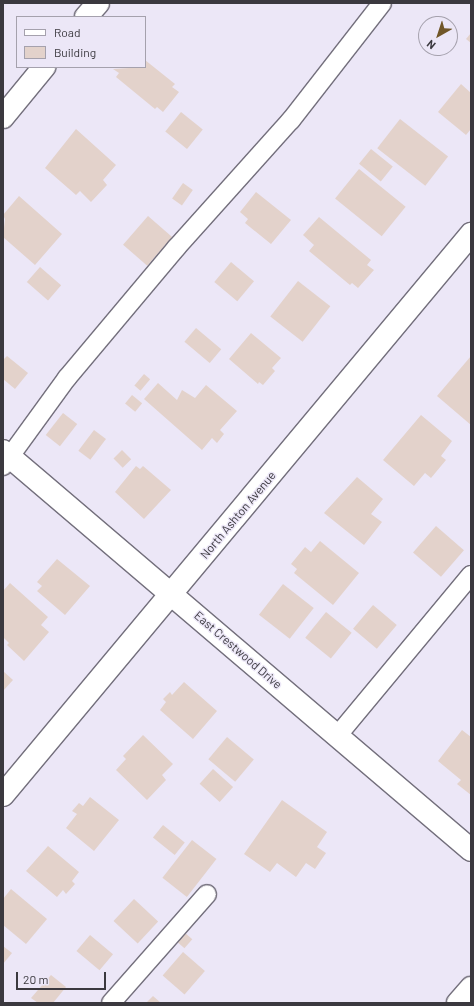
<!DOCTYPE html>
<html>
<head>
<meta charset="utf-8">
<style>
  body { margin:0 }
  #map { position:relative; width:474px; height:1006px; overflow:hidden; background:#ece7f7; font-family:Barlow,sans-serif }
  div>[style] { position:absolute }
  .building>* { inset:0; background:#e3d2cb; transform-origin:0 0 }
  .roads { filter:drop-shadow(1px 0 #736f7c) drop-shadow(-1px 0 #736f7c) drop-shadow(0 1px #736f7c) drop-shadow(0 -1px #736f7c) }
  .lane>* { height:18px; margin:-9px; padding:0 9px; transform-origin:9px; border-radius:9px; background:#fff }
  .street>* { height:22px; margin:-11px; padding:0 11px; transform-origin:11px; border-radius:11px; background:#fff }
  .secondary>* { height:22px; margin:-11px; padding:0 11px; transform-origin:11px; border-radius:11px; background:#fff }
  span { translate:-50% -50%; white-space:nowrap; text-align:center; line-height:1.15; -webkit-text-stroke:3px #ece7f7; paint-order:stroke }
  .street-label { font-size:12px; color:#3b393f }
  .frame { position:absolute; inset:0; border:4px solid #3b393f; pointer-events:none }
  .legend { position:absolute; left:16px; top:16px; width:130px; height:52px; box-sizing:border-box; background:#ece7f7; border:1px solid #a5a1ad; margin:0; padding:5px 7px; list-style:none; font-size:12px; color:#3b393f }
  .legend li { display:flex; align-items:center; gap:8px; height:20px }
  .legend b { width:20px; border:1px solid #a5a1ad }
  .north { position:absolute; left:418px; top:16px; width:40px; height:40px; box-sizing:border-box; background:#ece7f7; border:1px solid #a5a1ad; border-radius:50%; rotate:219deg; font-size:11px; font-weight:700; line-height:16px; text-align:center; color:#3b393f }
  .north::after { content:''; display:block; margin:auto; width:14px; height:18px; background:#715729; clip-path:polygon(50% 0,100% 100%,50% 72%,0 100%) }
  .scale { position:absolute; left:16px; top:972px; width:90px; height:18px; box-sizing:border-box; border:2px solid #3b393f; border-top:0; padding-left:5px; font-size:12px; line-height:14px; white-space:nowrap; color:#3b393f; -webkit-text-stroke:3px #ece7f7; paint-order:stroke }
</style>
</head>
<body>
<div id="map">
  <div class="building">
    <div style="clip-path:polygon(471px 33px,471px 43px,466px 39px)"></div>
    <div style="clip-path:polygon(145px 60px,175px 84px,172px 87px,179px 92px,163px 112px,157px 107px,155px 109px,116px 77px,119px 73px,113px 69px,145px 67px)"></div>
    <div style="clip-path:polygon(461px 84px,471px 93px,471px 129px,466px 135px,438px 112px)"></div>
    <div style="left:181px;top:112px;width:28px;height:25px;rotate:39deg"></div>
    <div style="left:400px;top:119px;width:61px;height:37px;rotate:38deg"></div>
    <div style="clip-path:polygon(76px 129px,116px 165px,103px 180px,107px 185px,91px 202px,80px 191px,76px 195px,45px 168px)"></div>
    <div style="left:371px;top:149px;width:28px;height:19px;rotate:39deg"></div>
    <div style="left:359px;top:169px;width:60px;height:38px;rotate:39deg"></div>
    <div style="left:183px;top:183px;width:12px;height:19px;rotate:35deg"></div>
    <div style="clip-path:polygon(256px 192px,291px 220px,271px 244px,245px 223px,248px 219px,240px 212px)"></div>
    <div style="clip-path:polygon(19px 196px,62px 234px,35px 265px,3px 237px,5px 219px,3px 215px)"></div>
    <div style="left:148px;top:216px;width:32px;height:38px;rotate:41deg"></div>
    <div style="clip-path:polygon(319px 217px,371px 260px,367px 265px,374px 270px,358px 288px,352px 283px,350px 285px,309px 251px,314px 245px,303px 235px)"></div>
    <div style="left:231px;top:262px;width:30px;height:26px;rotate:40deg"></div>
    <div style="left:40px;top:267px;width:28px;height:20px;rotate:41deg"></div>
    <div style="left:298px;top:281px;width:41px;height:45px;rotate:38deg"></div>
    <div style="left:196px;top:328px;width:33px;height:18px;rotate:40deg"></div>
    <div style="clip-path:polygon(251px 333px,281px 358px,272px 368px,275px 371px,263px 385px,259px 382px,258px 384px,229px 359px)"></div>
    <div style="clip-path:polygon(7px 356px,28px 373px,15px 389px,3px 379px,3px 360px)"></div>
    <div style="clip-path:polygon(471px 356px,471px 425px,437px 396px)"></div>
    <div style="left:144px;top:374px;width:8px;height:15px;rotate:40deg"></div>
    <div style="clip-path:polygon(158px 383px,177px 400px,182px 390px,195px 398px,206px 385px,237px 411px,220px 430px,224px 434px,217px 443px,212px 438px,202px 450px,144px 399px)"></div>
    <div style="left:132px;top:395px;width:13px;height:11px;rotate:39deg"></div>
    <div style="left:63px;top:413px;width:18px;height:28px;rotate:38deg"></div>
    <div style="clip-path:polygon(421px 415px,452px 441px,441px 456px,446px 460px,431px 478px,425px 473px,414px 486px,383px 460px)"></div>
    <div style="left:94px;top:430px;width:15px;height:26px;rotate:37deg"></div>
    <div style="left:122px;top:450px;width:13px;height:12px;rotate:45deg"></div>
    <div style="clip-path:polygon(136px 466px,140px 469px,143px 466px,171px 490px,144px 519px,115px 492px)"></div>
    <div style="clip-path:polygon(357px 477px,383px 499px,371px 514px,382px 522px,364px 545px,324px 513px)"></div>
    <div style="left:436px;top:526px;width:37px;height:35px;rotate:41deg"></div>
    <div style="clip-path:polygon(320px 541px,359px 573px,333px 605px,294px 573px,297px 569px,291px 564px,305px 547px,311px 552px)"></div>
    <div style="clip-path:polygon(57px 559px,90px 586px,65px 615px,37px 591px,42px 586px,37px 582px)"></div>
    <div style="clip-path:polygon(10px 583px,48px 617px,41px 625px,49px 632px,24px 661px,7px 645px,9px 643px,3px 637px,3px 591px)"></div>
    <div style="left:283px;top:584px;width:39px;height:39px;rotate:38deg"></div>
    <div style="left:373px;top:605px;width:31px;height:31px;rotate:40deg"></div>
    <div style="left:326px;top:612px;width:33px;height:33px;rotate:39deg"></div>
    <div style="clip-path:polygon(3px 671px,13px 680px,3px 691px)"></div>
    <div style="clip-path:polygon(184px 682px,217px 711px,193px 739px,160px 710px,166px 702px,163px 699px,170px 692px,172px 695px)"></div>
    <div style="clip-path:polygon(462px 730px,471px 737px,471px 795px,457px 784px,461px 780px,438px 761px)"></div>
    <div style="clip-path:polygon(143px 735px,173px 764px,162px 775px,166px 780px,147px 800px,116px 770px,126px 759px,123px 756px)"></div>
    <div style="left:227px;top:737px;width:35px;height:29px;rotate:40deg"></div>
    <div style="left:213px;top:769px;width:27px;height:20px;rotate:42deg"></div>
    <div style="clip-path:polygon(90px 797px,119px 820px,94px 851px,66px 828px,77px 814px,72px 811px,79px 803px,83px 806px)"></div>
    <div style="clip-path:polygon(282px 800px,327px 832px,317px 847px,326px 853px,315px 869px,306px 863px,296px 877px,277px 863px,270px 872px,244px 854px)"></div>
    <div style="left:163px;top:825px;width:28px;height:16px;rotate:39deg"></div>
    <div style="left:192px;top:840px;width:31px;height:48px;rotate:38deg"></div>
    <div style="clip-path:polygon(48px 846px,79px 872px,72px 881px,75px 884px,66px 894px,63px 890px,57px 897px,26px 871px)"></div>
    <div style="clip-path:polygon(11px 889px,47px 919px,26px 944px,3px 925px,3px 899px)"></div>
    <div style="left:134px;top:899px;width:33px;height:30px;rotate:43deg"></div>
    <div style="left:184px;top:932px;width:11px;height:12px;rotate:41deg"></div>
    <div style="left:90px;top:935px;width:30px;height:21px;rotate:40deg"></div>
    <div style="clip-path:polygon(3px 946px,12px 953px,3px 964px)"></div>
    <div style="left:183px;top:952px;width:29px;height:31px;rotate:41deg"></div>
    <div style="clip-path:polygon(51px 975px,66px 987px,53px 1003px,38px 1003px,31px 998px)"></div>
    <div style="clip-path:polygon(153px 996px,161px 1003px,146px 1003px)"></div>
  </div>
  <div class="roads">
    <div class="lane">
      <div style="left:3px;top:466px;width:109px;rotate:-54deg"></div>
      <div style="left:67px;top:378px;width:170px;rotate:-50deg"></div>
      <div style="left:176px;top:248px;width:172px;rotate:-48.1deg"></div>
      <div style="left:291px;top:120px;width:148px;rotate:-52.1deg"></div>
      <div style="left:338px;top:735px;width:208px;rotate:-50.3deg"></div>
      <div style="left:111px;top:1003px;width:145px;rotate:-48.6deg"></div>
    </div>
    <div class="street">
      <div style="left:86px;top:17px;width:18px;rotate:-49deg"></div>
      <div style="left:3px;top:117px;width:65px;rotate:-50.6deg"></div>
      <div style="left:3px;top:451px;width:615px;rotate:40.45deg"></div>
      <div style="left:3px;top:795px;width:731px;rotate:-50.16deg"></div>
    </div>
    <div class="secondary">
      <div style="left:458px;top:1003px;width:20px;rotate:-49deg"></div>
    </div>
  </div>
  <div class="street-label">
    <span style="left:238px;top:515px;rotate:-50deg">North Ashton Avenue</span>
    <span style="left:238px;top:650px;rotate:41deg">East Crestwood Drive</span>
  </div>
  <div class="frame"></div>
  <ul class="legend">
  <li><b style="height:5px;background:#fff"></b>Road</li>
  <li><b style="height:11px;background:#e3d2cb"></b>Building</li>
  </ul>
  <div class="north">N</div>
  <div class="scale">20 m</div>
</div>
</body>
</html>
